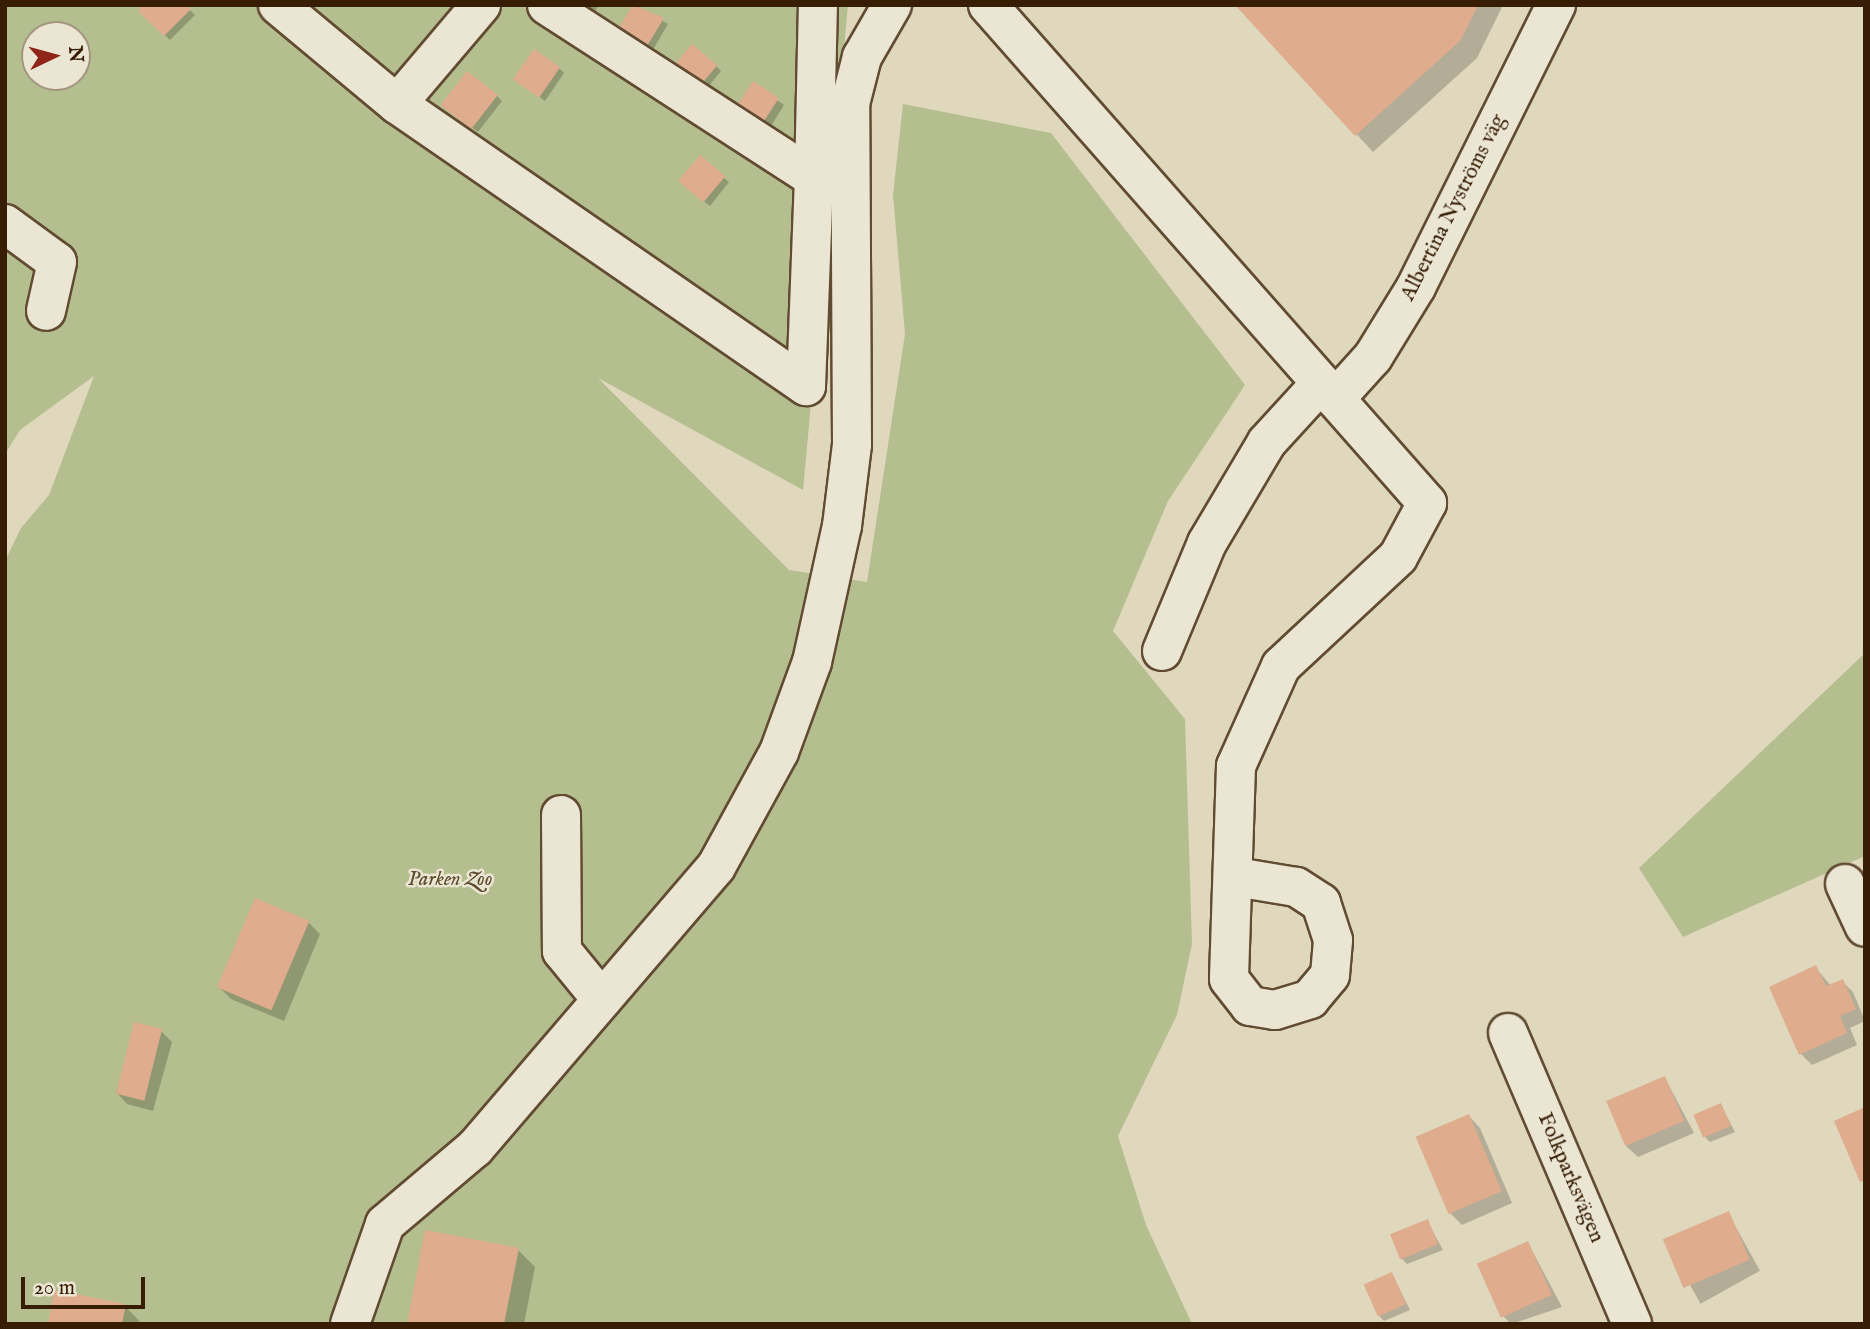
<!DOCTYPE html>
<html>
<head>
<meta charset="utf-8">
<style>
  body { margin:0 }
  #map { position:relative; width:1870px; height:1329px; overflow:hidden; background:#e0d8bd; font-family:"IM FELL English",serif }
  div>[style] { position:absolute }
  .green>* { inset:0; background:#b5be8f }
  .shadow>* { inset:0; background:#0003; transform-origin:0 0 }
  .building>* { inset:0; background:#dfac8e; transform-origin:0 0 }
  .roads { filter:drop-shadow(2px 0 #614c32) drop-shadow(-2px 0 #614c32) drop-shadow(0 2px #614c32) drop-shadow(0 -2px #614c32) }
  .minor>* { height:38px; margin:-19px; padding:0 19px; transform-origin:19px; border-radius:19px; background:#ebe6d4 }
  span { translate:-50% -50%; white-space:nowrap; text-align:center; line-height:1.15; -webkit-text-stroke:5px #ebe6d4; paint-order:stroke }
  .street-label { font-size:21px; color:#371d04 }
  .park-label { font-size:21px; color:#5d4d2e; font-style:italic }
  .frame { position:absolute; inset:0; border:7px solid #371d04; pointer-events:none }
  .north { position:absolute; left:21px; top:21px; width:70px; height:70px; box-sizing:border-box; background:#ebe6d4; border:2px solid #a39681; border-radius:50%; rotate:85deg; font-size:19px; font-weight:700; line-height:28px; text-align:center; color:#371d04 }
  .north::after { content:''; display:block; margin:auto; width:24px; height:32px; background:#8f2418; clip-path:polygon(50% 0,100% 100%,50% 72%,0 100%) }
  .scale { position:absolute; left:21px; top:1277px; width:124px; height:32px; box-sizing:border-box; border:4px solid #371d04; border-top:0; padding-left:9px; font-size:21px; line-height:24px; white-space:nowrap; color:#371d04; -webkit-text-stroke:5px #ebe6d4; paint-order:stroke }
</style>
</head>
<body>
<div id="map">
  <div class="green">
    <div style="clip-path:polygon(evenodd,5px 5px,848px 5px,803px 490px,598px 378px,789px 570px,867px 582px,905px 334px,893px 195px,903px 104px,1051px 133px,1245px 385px,1168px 501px,1113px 631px,1185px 719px,1192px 944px,1177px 1015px,1118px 1136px,1146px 1225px,1192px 1324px,5px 1324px,5px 561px,21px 528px,49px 495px,94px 376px,20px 430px,5px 454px,5px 5px,35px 35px,77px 35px,77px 77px,35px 77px,35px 35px)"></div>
    <div style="clip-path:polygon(1865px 653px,1865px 856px,1683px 937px,1639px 868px)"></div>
  </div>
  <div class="shadow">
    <div style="clip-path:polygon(185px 5px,195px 15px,170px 40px,140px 11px)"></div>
    <div style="clip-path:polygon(579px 5px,599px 5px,593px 14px)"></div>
    <div style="left:635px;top:5px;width:38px;height:28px;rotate:30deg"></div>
    <div style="clip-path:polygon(1237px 5px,1503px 5px,1477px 58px,1373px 152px)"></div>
    <div style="clip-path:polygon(716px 66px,721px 71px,704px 92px,680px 71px)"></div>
    <div style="clip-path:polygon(559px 68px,564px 73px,545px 101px,515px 79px)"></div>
    <div style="clip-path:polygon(754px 84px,784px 105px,768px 131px,742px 115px)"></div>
    <div style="clip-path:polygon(497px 96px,502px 101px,478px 132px,449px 110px)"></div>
    <div style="clip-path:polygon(700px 158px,729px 182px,710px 206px,686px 187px)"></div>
    <div style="clip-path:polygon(308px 922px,320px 934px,284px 1021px,231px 999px,220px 988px)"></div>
    <div style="clip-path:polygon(1816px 968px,1831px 986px,1842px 981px,1853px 992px,1865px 1021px,1850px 1028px,1857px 1045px,1812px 1065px,1801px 1054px)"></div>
    <div style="clip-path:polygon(161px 1031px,172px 1042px,153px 1111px,127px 1104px,116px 1092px)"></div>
    <div style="clip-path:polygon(1665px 1078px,1694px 1133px,1638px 1157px,1626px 1146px)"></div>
    <div style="clip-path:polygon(1721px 1105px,1735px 1132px,1710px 1142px,1705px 1137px)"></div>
    <div style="clip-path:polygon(1469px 1116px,1480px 1128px,1512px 1203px,1462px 1225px,1450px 1213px)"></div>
    <div style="left:1728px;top:1213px;width:66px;height:68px;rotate:61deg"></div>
    <div style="clip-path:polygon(1427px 1221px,1443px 1250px,1407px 1264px,1402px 1259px)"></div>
    <div style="clip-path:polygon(1528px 1243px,1562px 1307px,1511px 1324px,1504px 1317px)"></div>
    <div style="clip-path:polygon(518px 1250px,535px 1267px,524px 1324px,408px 1324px)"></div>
    <div style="clip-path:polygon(1392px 1274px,1410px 1310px,1384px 1321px,1379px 1316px)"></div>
    <div style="clip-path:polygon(125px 1306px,142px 1324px,49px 1324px)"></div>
  </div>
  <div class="building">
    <div style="clip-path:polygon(144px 5px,187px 5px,191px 9px,164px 36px,138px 11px)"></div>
    <div style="clip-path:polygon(633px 5px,664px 18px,647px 46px,618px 29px)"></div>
    <div style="clip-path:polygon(1235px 5px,1478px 5px,1460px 41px,1355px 136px)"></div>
    <div style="left:692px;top:44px;width:33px;height:29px;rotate:40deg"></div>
    <div style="left:534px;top:49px;width:32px;height:37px;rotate:35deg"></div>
    <div style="left:467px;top:71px;width:39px;height:43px;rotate:38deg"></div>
    <div style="left:753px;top:81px;width:31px;height:34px;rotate:33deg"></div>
    <div style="left:700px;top:155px;width:33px;height:34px;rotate:40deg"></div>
    <div style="left:255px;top:898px;width:59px;height:97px;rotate:23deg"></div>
    <div style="clip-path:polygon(1816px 965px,1826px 986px,1843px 979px,1856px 1009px,1840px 1016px,1847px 1033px,1799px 1055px,1769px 987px)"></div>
    <div style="left:134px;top:1022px;width:29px;height:74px;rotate:14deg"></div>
    <div style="left:1665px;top:1076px;width:49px;height:64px;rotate:67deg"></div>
    <div style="left:1721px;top:1103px;width:25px;height:30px;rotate:67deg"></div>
    <div style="clip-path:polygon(1865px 1107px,1865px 1180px,1860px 1182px,1834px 1121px)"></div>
    <div style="left:1469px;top:1114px;width:84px;height:58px;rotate:67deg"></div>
    <div style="left:1729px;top:1211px;width:53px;height:72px;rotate:67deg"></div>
    <div style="left:1428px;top:1219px;width:27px;height:41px;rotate:68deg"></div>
    <div style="clip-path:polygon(425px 1230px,519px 1248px,504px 1324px,407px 1324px)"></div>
    <div style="left:1528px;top:1241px;width:59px;height:56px;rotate:66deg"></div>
    <div style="left:1392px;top:1272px;width:35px;height:31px;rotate:66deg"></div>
    <div style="clip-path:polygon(54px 1290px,126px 1304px,122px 1324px,48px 1324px)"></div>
  </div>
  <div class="roads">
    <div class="minor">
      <div style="left:278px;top:5px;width:155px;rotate:39.8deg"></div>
      <div style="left:397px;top:104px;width:497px;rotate:34.6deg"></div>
      <div style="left:806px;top:386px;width:208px;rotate:-87.8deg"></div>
      <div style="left:814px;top:178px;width:318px;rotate:-147.1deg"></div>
      <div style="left:988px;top:5px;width:664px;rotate:48.6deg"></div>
      <div style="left:1427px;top:503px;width:61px;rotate:118.2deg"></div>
      <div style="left:1398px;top:557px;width:160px;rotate:137deg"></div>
      <div style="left:1281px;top:666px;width:110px;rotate:114.2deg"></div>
      <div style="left:1236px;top:766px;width:213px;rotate:91.9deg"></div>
      <div style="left:1229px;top:979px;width:34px;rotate:52deg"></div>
      <div style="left:1250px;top:1006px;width:25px;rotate:9deg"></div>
      <div style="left:1275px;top:1010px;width:37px;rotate:-17deg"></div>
      <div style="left:1310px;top:999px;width:31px;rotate:-50deg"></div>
      <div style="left:1330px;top:975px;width:35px;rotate:-85deg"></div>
      <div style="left:1333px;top:940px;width:39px;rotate:-108deg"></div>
      <div style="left:1321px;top:903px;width:30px;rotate:-147deg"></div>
      <div style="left:1296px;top:887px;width:61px;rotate:-170.5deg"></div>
      <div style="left:397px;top:104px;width:130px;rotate:-49.7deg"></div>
      <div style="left:814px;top:178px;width:173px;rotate:-88.7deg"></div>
      <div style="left:5px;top:224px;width:64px;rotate:36.2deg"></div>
      <div style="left:57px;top:262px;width:50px;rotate:102.7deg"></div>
      <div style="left:1335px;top:399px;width:57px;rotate:-47.9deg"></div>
      <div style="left:1373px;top:357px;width:82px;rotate:-58.4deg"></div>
      <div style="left:1416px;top:287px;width:315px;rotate:-63.6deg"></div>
      <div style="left:1162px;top:651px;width:117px;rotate:-67.4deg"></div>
      <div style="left:1207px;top:543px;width:117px;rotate:-59.3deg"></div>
      <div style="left:1267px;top:442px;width:80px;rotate:-47.5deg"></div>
      <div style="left:561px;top:815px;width:136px;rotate:89.6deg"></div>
      <div style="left:562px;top:951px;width:63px;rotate:50.8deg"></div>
      <div style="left:1845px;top:884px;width:47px;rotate:65.1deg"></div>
      <div style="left:1508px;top:1033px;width:316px;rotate:66.9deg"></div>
      <div style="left:350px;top:1324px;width:106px;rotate:-70.7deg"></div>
      <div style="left:385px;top:1224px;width:118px;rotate:-40.2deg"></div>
      <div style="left:475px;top:1148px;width:370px;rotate:-49.4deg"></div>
      <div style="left:716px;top:867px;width:131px;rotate:-61.3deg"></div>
      <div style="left:779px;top:752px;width:96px;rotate:-69.9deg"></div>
      <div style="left:812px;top:662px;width:139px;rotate:-77.6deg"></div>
      <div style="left:842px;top:526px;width:83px;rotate:-83deg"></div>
      <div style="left:852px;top:444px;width:340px;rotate:-90.3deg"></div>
      <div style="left:850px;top:104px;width:49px;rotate:-75.7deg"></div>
      <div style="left:862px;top:57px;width:60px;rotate:-60deg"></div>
    </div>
  </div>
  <div class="street-label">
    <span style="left:1454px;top:208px;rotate:-63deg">Albertina Nyströms väg</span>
    <span style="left:1570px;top:1178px;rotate:67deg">Folkparksvägen</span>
  </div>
  <div class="park-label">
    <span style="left:450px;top:880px">Parken Zoo</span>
  </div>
  <div class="frame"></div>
  <div class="north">N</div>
  <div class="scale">20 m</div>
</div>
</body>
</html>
